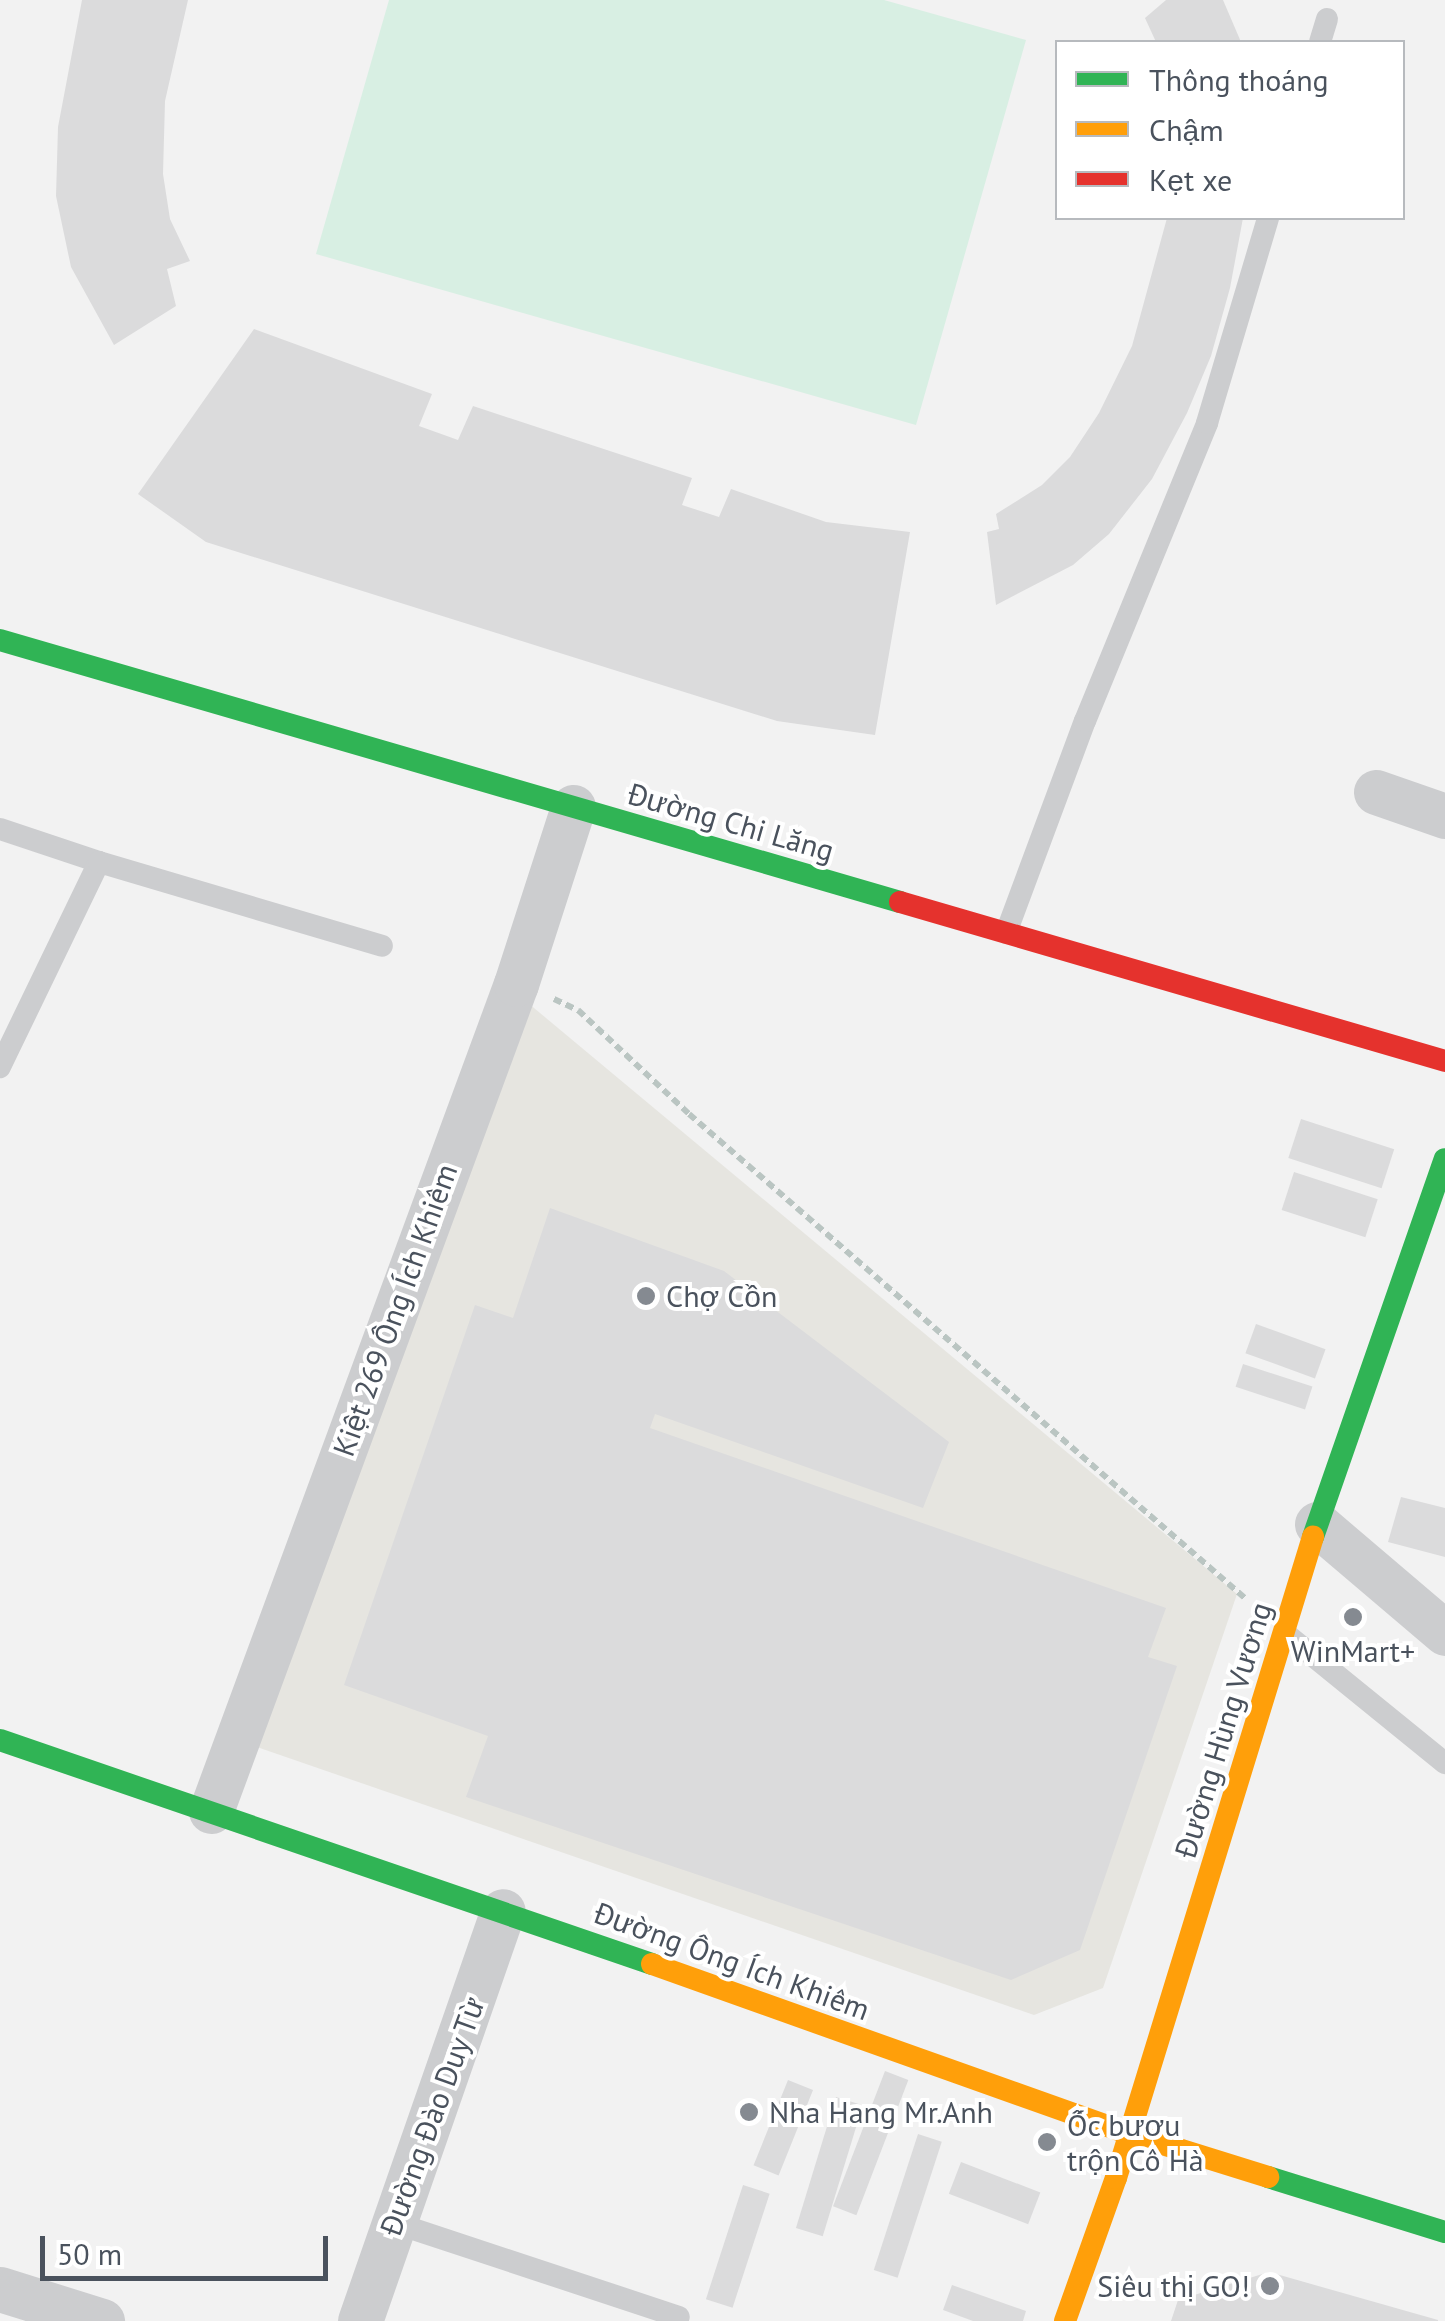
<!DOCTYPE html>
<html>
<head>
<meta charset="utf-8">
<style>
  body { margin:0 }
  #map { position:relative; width:1445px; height:2321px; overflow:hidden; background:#f2f2f2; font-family:"PT Sans",sans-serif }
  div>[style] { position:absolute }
  .commercial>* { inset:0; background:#e6e5e0 }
  .green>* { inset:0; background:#d8efe3 }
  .building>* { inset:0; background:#dbdbdc; transform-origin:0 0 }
  .path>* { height:6px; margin-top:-3px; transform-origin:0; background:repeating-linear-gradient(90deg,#bac5c2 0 8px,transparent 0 13px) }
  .lane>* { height:22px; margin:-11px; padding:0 11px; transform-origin:11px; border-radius:11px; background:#cccdcf }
  .street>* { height:45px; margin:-22.5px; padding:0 22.5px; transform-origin:22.5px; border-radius:22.5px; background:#cccdcf }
  .fast>* { height:22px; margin:-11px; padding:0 11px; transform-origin:11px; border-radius:11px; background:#30b455 }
  .slow>* { height:22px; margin:-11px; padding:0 11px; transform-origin:11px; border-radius:11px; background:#ff9f0a }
  .jam>* { height:22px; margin:-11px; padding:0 11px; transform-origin:11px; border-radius:11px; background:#e5322d }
  .dots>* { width:28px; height:28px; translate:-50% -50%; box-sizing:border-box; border:5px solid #fff; border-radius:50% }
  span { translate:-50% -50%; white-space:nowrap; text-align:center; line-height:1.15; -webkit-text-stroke:8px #fff; paint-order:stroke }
  .street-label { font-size:30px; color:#4a525d }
  .poi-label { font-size:30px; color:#4a525d }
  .left { translate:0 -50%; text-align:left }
  .right { translate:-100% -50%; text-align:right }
  .legend { position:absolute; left:1055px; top:40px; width:350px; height:180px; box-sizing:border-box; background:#fff; border:2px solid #b7babe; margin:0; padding:12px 18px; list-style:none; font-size:30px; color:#4a525d }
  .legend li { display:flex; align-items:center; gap:20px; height:50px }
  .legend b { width:50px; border:2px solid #b7babe }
  .scale { position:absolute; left:40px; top:2236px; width:288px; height:45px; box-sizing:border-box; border:5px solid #4a525d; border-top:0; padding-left:12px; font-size:30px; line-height:35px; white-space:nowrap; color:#4a525d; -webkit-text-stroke:8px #fff; paint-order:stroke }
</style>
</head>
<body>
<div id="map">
  <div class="commercial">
    <div style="clip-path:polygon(522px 998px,1237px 1594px,1103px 1988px,1034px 2015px,248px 1744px)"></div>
  </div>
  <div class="green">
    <div style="clip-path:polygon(389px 0,884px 0,1026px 40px,916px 425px,316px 254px)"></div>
  </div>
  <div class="building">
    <div style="clip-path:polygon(82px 0,188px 0,165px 101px,163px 174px,170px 219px,190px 261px,167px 269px,176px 306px,114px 345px,71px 267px,56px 196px,58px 127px)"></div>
    <div style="clip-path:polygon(1166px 0,1223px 0,1241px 42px,1156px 42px,1145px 18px)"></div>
    <div style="clip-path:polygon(1167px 218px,1243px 218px,1230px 288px,1211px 356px,1187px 413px,1152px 479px,1109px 534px,1073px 565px,996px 605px,987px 532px,999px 529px,996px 514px,1042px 485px,1070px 457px,1099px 413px,1132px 346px)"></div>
    <div style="clip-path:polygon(254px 329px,432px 394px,419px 426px,458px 440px,473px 406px,692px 478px,682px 505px,719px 517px,731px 489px,826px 522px,910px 532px,875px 735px,777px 721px,206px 542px,138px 494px)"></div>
    <div style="left:1301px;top:1119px;width:98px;height:41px;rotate:18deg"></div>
    <div style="left:1294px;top:1172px;width:88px;height:40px;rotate:18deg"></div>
    <div style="clip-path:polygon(550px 1208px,724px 1271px,949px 1442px,923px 1508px,655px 1414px,650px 1428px,1166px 1608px,1148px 1657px,1177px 1666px,1080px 1950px,1011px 1980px,466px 1797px,488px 1736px,344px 1685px,475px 1305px,513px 1318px)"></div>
    <div style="left:1256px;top:1324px;width:74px;height:31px;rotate:20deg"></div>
    <div style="left:1243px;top:1364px;width:73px;height:24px;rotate:18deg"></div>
    <div style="clip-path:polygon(1401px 1497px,1445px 1508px,1445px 1557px,1388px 1542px)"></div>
    <div style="left:885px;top:2071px;width:25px;height:145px;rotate:21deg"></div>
    <div style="left:788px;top:2080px;width:27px;height:92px;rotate:22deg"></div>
    <div style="left:836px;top:2097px;width:28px;height:137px;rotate:17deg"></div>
    <div style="left:918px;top:2134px;width:25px;height:143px;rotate:18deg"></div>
    <div style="left:961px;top:2162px;width:85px;height:34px;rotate:21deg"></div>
    <div style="left:743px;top:2185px;width:28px;height:120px;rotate:18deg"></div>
    <div style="clip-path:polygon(1269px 2272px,1438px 2320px,1438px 2321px,1171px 2321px,1178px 2300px)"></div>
    <div style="clip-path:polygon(952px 2285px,1026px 2311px,1023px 2321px,973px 2321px,943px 2310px)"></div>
  </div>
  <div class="path">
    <div style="left:554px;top:999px;width:26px;rotate:25deg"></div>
    <div style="left:578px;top:1010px;width:152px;rotate:43.1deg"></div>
    <div style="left:689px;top:1114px;width:739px;rotate:41.05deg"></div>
  </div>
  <div class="lane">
    <div style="left:1320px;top:42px;width:24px;rotate:-73deg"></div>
    <div style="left:0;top:829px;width:104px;rotate:18.4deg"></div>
    <div style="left:99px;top:862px;width:228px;rotate:115.8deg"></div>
    <div style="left:99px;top:862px;width:295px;rotate:16.5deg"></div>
    <div style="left:1006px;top:933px;width:226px;rotate:-69.6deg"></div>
    <div style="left:1085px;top:721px;width:322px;rotate:-67.7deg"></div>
    <div style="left:1207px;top:423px;width:214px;rotate:-73.4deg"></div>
    <div style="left:1286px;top:1634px;width:205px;rotate:39.1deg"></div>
    <div style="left:392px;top:2222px;width:302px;rotate:18.3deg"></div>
  </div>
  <div class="street">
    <div style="left:1376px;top:792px;width:73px;rotate:19.2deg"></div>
    <div style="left:1317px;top:1524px;width:168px;rotate:40.4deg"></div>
    <div style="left:211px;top:1811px;width:881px;rotate:-69.76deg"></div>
    <div style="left:516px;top:984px;width:186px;rotate:-72.1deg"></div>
    <div style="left:0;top:2289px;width:107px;rotate:17.4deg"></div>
    <div style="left:360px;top:2321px;width:434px;rotate:-70.8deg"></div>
  </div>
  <div class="fast">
    <div style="left:0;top:640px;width:937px;rotate:16.23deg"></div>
    <div style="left:1313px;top:1537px;width:400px;rotate:-70.8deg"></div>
    <div style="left:0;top:1740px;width:689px;rotate:18.96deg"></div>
    <div style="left:1268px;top:2177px;width:185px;rotate:17.3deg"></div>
  </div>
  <div class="slow">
    <div style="left:652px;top:1964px;width:504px;rotate:19.59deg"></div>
    <div style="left:1127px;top:2133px;width:148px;rotate:17.3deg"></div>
    <div style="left:1065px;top:2321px;width:152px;rotate:-70.4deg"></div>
    <div style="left:1116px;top:2178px;width:671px;rotate:-72.92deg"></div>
  </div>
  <div class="jam">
    <div style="left:900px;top:902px;width:568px;rotate:16.26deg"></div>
  </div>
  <div class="dots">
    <div style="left:646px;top:1296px;background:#858a91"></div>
    <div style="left:1353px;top:1617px;background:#858a91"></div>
    <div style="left:749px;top:2112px;background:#858a91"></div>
    <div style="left:1047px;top:2142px;background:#858a91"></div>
    <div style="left:1270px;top:2286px;background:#858a91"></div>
  </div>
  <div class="street-label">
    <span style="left:731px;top:822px;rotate:16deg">Đường Chi Lăng</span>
    <span style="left:395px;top:1310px;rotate:-70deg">Kiệt 269 Ông Ích Khiêm</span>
    <span style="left:1223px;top:1730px;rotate:-73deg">Đường Hùng Vương</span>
    <span style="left:732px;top:1961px;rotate:20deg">Đường Ông Ích Khiêm</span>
    <span style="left:432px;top:2116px;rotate:-70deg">Đường Đào Duy Từ</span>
  </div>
  <div class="poi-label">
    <span class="left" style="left:666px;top:1296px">Chợ Cồn</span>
    <span style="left:1353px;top:1651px">WinMart+</span>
    <span class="left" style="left:769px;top:2112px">Nha Hang Mr.Anh</span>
    <span class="left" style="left:1067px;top:2142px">Ốc bươu<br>trộn Cô Hà</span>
    <span class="right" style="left:1250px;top:2286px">Siêu thị GO!</span>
  </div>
  <ul class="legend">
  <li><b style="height:12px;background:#30b455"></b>Thông thoáng</li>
  <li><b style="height:12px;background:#ff9f0a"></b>Chậm</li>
  <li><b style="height:12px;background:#e5322d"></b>Kẹt xe</li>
  </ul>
  <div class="scale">50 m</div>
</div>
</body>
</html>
